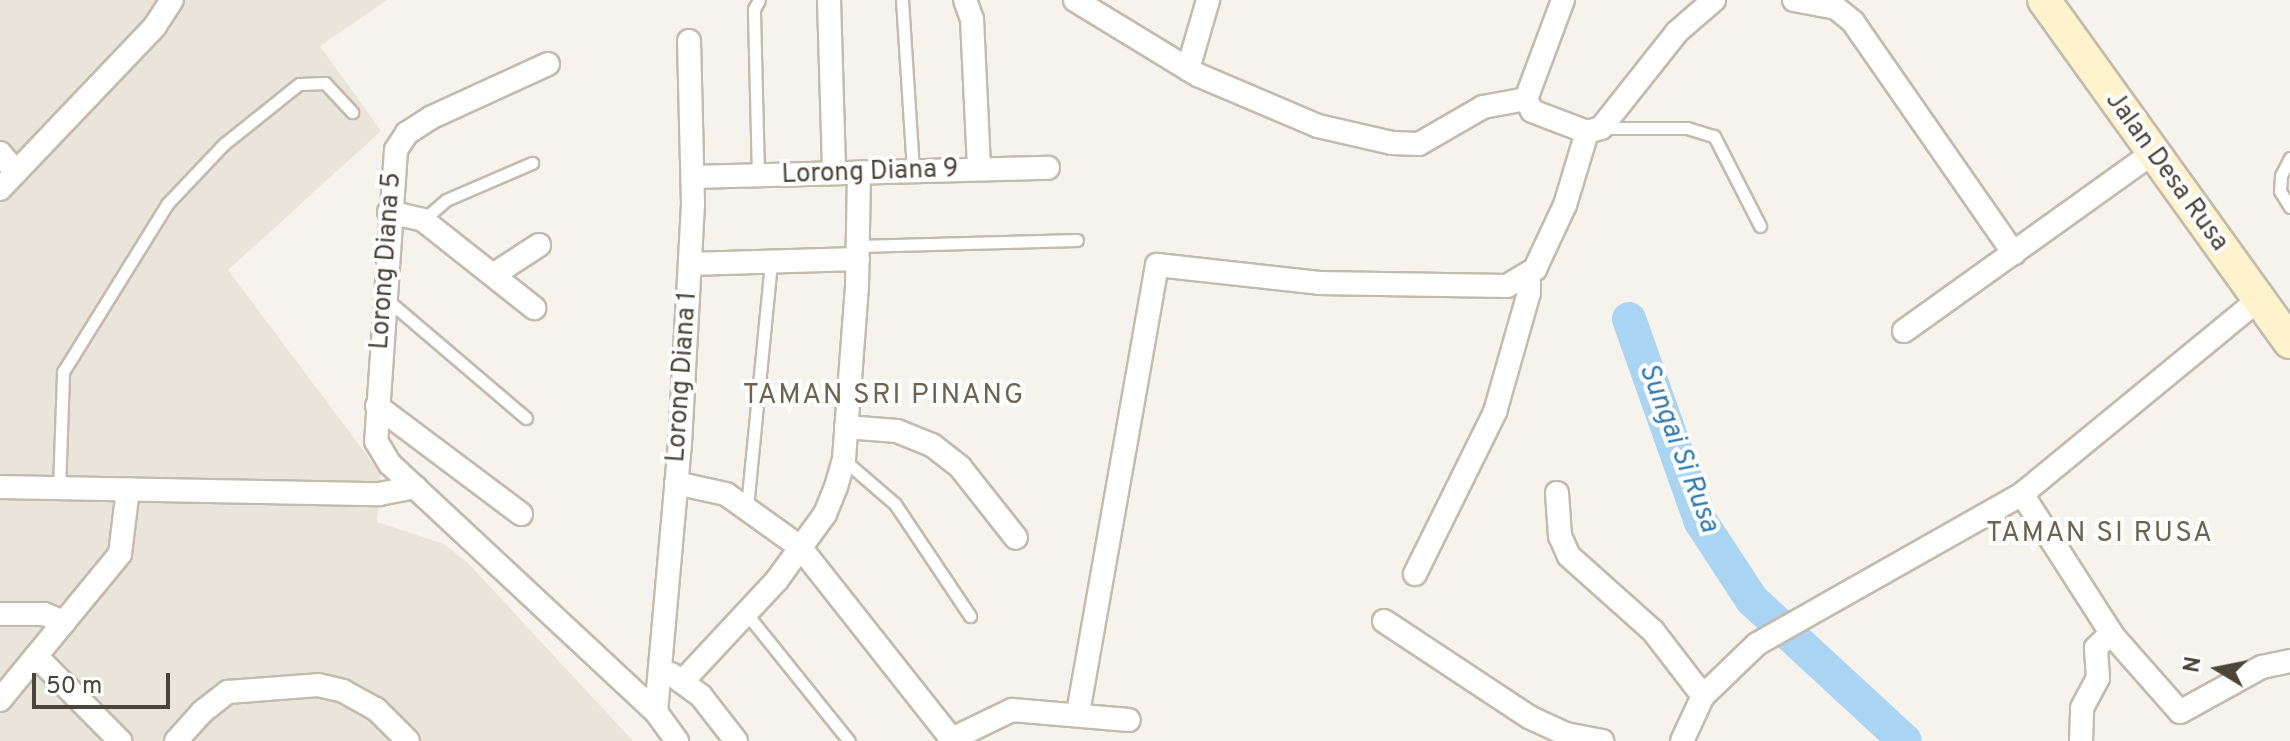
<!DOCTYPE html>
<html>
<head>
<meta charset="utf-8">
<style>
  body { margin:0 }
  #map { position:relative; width:2290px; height:741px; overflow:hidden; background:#f6f3ec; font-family:Overpass,sans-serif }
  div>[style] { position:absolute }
  .residential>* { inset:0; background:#eae5da }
  .river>* { height:34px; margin:-17px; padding:0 17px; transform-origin:17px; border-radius:17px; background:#a9d4f2 }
  .roads { filter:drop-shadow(2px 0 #c2bbae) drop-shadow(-2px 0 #c2bbae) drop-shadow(0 2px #c2bbae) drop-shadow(0 -2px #c2bbae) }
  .lane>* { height:11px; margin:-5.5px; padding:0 5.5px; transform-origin:5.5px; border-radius:5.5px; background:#fff }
  .street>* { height:22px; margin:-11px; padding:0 11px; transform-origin:11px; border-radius:11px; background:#fff }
  .secondary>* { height:32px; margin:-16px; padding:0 16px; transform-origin:16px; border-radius:16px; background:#fff3cd }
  span { translate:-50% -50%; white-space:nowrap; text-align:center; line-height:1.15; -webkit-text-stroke:8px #fff; paint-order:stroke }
  .street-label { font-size:26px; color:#4b4439 }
  .neighbourhood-label { font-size:28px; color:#6e6250; letter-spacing:2px }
  .water-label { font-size:28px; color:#2e7ab2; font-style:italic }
  .north { position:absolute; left:2178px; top:629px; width:80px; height:80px; -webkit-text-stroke:6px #fff; paint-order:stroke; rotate:280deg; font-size:22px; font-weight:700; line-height:32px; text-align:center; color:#4b4439 }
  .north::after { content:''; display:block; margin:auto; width:28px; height:36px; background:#4b4439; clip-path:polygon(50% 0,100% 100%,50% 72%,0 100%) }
  .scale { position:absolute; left:32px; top:673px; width:138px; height:36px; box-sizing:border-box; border:4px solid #4b4439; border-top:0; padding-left:10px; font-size:24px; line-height:28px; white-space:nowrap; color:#4b4439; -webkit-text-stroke:6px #fff; paint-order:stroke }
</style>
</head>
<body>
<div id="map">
  <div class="residential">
    <div style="clip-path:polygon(0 0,387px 0,320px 46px,381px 131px,228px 270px,381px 474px,377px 522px,444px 544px,468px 563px,633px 741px,0 741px)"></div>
  </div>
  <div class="river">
    <div style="left:1629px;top:319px;width:215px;rotate:70.5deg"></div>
    <div style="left:1701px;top:522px;width:93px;rotate:56.8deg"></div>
    <div style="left:1752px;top:600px;width:208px;rotate:42.7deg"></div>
  </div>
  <div class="roads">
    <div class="lane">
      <div style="left:902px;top:0;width:172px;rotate:86.3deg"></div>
      <div style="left:1601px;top:128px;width:86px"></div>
      <div style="left:1687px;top:128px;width:28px;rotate:17deg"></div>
      <div style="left:1714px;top:136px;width:101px;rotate:62.9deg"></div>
      <div style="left:2290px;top:158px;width:20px;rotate:117deg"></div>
      <div style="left:2281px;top:176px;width:15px;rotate:94deg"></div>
      <div style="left:2280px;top:191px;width:19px;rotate:58deg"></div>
      <div style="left:758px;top:176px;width:167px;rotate:-91.4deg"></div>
      <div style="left:754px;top:9px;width:10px;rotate:-61deg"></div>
      <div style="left:423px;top:220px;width:30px;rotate:-41deg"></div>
      <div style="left:446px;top:200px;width:94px;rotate:-23.3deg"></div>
      <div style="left:858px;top:246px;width:219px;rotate:-1.6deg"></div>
      <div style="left:385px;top:298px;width:185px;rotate:40.4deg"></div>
      <div style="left:844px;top:460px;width:67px;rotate:40.8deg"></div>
      <div style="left:895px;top:504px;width:135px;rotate:56.2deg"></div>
      <div style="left:59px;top:489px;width:117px;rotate:-88deg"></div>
      <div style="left:63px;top:372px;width:198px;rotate:-58.2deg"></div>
      <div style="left:167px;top:204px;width:83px;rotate:-46.5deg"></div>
      <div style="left:224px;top:144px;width:96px;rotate:-38.7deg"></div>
      <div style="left:299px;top:84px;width:26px;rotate:-2deg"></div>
      <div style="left:325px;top:83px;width:40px;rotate:47deg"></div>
      <div style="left:747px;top:507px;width:247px;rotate:-84.4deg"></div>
      <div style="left:746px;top:613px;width:164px;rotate:51.2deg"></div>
    </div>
    <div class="street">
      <div style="left:829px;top:0;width:173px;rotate:88.3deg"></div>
      <div style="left:965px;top:0;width:20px;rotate:70deg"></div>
      <div style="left:972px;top:19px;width:150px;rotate:87.3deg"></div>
      <div style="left:1075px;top:0;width:144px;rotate:31.4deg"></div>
      <div style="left:1198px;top:75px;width:130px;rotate:23deg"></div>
      <div style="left:1318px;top:126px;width:76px;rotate:12.9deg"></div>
      <div style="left:1392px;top:143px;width:27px;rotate:2deg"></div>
      <div style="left:1419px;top:144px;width:74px;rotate:-30deg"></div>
      <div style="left:1483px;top:107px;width:44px;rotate:-10.5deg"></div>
      <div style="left:1563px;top:0;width:106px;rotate:110.5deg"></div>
      <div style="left:1526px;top:99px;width:13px;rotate:63deg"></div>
      <div style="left:1532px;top:111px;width:59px;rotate:20.9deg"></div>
      <div style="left:1587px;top:132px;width:15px;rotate:-16deg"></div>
      <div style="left:1601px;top:128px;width:122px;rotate:-51.6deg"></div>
      <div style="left:1677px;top:32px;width:49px;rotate:-40.9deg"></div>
      <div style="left:1794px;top:0;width:43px;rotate:10.8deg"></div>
      <div style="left:1836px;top:8px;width:22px;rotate:39deg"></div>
      <div style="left:1853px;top:22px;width:282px;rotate:55.2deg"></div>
      <div style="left:548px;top:64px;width:128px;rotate:155.4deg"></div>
      <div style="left:432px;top:117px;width:30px;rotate:147deg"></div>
      <div style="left:407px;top:133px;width:20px;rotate:123deg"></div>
      <div style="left:396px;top:150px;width:292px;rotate:93.9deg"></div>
      <div style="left:376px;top:441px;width:27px;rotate:59deg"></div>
      <div style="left:390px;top:464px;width:364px;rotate:43deg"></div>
      <div style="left:656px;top:712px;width:36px;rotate:54deg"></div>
      <div style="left:1188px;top:69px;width:72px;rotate:-73.8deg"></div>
      <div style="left:0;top:153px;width:25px;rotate:50deg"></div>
      <div style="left:693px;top:177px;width:355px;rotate:-1.5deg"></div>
      <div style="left:0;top:189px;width:225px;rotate:-46.4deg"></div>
      <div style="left:155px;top:26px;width:31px;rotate:-57deg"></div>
      <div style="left:389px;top:212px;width:35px;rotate:13deg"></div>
      <div style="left:423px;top:220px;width:142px;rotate:38.4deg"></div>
      <div style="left:690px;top:264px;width:168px;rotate:-1.7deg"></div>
      <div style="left:493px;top:275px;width:55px;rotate:-33.1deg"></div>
      <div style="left:1904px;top:331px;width:304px;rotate:-35.6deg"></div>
      <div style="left:377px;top:406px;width:180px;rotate:36.9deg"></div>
      <div style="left:846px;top:427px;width:51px;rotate:4.5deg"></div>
      <div style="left:897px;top:431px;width:38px;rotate:22deg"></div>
      <div style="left:932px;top:445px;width:36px;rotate:38deg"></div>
      <div style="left:960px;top:467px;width:90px;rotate:51.7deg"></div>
      <div style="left:676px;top:483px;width:51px;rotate:12.4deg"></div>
      <div style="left:726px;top:494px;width:91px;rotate:35.6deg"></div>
      <div style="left:800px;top:547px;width:247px;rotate:51.7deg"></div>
      <div style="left:0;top:487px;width:379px;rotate:1.1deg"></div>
      <div style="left:379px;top:494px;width:37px;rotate:-11deg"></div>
      <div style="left:1557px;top:493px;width:43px;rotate:86deg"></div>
      <div style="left:1560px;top:536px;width:22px;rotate:66deg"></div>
      <div style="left:1569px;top:556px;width:113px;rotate:41.8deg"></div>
      <div style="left:1653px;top:631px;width:82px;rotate:52.4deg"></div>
      <div style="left:2022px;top:494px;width:169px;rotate:57.3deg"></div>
      <div style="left:2113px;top:636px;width:101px;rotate:48.6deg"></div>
      <div style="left:2180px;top:712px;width:94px;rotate:-28.8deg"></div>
      <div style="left:2262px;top:667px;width:29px;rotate:-12deg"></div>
      <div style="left:1415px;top:574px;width:181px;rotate:-63.7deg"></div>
      <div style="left:1495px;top:412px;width:124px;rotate:-74.1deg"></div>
      <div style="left:1529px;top:293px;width:18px;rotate:-90deg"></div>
      <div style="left:0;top:614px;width:44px"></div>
      <div style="left:44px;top:614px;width:22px;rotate:22deg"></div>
      <div style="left:1384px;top:621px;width:174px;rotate:33.5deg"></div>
      <div style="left:1529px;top:717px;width:41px;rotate:24.7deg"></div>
      <div style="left:1566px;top:734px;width:37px;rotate:11deg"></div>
      <div style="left:36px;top:656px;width:120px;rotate:45.3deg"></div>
      <div style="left:671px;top:674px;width:37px;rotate:36deg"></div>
      <div style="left:701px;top:696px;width:57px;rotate:52.1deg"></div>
      <div style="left:682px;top:682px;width:139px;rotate:-47deg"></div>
      <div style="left:777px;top:580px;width:82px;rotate:-54deg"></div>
      <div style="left:825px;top:514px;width:29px;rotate:-68deg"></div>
      <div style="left:836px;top:487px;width:29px;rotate:-74deg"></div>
      <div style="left:844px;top:459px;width:172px;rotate:-85.7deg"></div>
      <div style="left:857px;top:287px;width:114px;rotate:-89deg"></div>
      <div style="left:0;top:700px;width:189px;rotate:-50.6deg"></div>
      <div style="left:120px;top:554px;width:65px;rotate:-83deg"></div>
      <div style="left:656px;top:712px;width:269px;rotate:-84.9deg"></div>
      <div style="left:680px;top:444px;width:240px;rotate:-86.9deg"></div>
      <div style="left:693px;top:204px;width:163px;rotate:-91.4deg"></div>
      <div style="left:1078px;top:713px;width:455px;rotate:-80deg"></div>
      <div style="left:1157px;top:265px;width:163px;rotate:6.3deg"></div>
      <div style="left:1319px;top:283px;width:188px;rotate:0.9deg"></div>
      <div style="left:1507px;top:286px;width:33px;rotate:-31deg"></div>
      <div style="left:1535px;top:269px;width:71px;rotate:-64.9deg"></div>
      <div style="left:1565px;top:205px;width:76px;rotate:-73.2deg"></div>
      <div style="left:952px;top:739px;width:67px;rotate:-25.8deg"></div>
      <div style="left:1012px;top:710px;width:117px;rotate:4.9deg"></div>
      <div style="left:176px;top:741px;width:39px;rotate:-48deg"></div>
      <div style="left:202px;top:712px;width:33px;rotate:-38deg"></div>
      <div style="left:228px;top:692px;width:90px;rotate:-4.4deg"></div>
      <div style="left:318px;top:685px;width:26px;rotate:13deg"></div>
      <div style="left:343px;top:691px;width:38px;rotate:29deg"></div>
      <div style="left:376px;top:709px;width:45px;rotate:45deg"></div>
      <div style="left:1682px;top:741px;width:50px;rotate:-65deg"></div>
      <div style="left:1703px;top:696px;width:75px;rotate:-43.9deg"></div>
      <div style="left:1757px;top:644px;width:305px;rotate:-29.5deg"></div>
      <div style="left:2022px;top:494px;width:306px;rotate:-39.4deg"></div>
      <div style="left:2081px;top:741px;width:33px;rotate:-88deg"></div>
      <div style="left:2082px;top:708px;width:34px;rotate:-62deg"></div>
      <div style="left:2098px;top:678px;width:30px;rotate:-94deg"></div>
      <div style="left:2096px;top:648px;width:21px;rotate:-45deg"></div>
    </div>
    <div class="secondary">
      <div style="left:2044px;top:0;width:421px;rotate:54.3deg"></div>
    </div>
  </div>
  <div class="street-label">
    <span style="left:2166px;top:172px;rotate:54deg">Jalan Desa Rusa</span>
    <span style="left:870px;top:173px;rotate:-2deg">Lorong Diana 9</span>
    <span style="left:387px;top:261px;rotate:-86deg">Lorong Diana 5</span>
    <span style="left:683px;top:377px;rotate:-86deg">Lorong Diana 1</span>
  </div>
  <div class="neighbourhood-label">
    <span style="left:884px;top:396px">TAMAN SRI PINANG</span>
    <span style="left:2100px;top:534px">TAMAN SI RUSA</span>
  </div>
  <div class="water-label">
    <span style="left:1678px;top:448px;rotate:69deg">Sungai Si Rusa</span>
  </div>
  <div class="north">N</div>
  <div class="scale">50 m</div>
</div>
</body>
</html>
